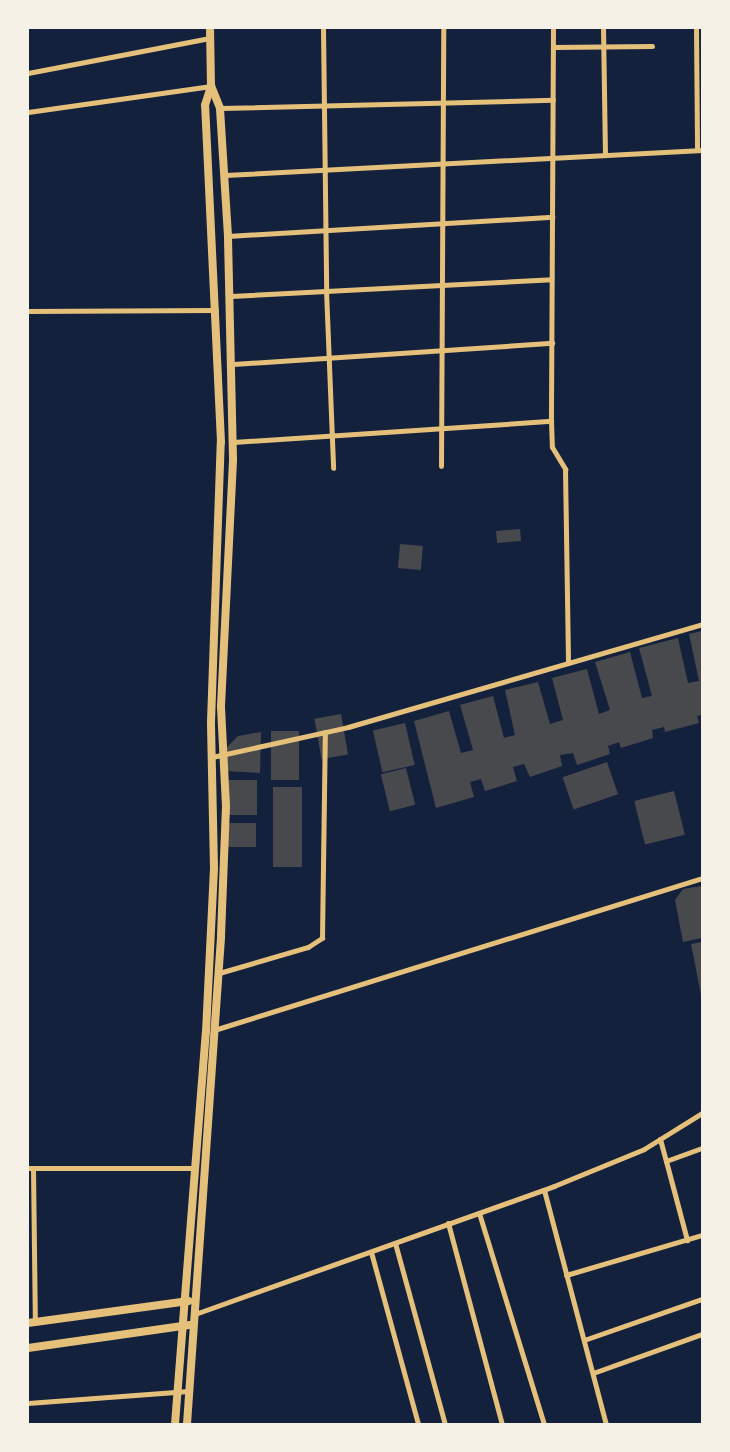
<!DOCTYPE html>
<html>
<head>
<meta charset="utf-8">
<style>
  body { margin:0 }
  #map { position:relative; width:730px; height:1452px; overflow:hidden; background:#14213d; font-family:"IBM Plex Serif",serif }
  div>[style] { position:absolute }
  .building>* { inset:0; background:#48494c; transform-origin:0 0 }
  .minor>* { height:5px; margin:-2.5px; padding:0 2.5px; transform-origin:2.5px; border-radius:2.5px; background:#e5c07b }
  .tertiary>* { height:8px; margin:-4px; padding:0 4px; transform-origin:4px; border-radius:4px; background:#e5c07b }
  span { translate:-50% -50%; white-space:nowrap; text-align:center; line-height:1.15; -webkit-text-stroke:4px #f6f1e7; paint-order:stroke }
  .frame { position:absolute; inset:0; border:29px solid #f6f1e7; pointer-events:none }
</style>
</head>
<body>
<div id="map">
  <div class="building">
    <div style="left:520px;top:529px;width:12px;height:24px;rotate:85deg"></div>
    <div style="left:400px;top:544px;width:23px;height:24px;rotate:5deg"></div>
    <div style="clip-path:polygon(702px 631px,702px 715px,697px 716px,699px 723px,665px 732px,664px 727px,652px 730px,653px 738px,621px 748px,619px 742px,608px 746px,610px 754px,577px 765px,573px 753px,560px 755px,562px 766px,530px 777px,524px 764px,513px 767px,517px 781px,485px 791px,481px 779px,470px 782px,474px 797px,436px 808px,414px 721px,449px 711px,461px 753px,473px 750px,460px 705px,493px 696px,504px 738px,515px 735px,505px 690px,538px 682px,550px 724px,563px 720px,552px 678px,587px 669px,599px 714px,610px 710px,595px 662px,630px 652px,642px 698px,652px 696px,639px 648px,678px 638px,688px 683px,699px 681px,689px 634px)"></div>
    <div style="left:341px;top:714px;width:41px;height:27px;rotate:80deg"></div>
    <div style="left:405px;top:723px;width:43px;height:33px;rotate:77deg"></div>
    <div style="left:271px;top:731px;width:28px;height:49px"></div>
    <div style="clip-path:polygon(261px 732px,260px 773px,226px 771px,227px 747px,238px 736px)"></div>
    <div style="left:607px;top:762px;width:34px;height:47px;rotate:71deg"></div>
    <div style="left:406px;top:768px;width:38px;height:26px;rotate:76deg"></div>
    <div style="left:229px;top:780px;width:28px;height:35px"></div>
    <div style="left:273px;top:787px;width:29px;height:80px"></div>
    <div style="left:674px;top:791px;width:45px;height:41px;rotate:76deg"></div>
    <div style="left:228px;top:823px;width:28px;height:24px"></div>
    <div style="clip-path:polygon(702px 886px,702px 938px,683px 942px,675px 900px,683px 889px)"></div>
    <div style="clip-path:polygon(702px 942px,702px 994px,701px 995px,691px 944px)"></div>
  </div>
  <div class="minor">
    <div style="left:323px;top:28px;width:262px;rotate:89.3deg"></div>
    <div style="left:326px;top:290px;width:178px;rotate:87.7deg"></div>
    <div style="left:553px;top:28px;width:393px;rotate:90.3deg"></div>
    <div style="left:551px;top:421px;width:26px;rotate:88deg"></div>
    <div style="left:552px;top:447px;width:26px;rotate:59deg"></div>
    <div style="left:565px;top:469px;width:194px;rotate:89.1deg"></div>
    <div style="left:603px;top:28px;width:127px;rotate:89.1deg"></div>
    <div style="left:696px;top:28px;width:122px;rotate:89.5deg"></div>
    <div style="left:553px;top:47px;width:99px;rotate:-0.6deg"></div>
    <div style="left:28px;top:73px;width:185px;rotate:-10.9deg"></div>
    <div style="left:220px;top:108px;width:333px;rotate:-1.4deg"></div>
    <div style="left:28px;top:112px;width:185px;rotate:-8.1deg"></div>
    <div style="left:225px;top:175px;width:478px;rotate:-3deg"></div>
    <div style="left:228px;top:236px;width:325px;rotate:-3.4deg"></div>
    <div style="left:231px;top:296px;width:321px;rotate:-3deg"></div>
    <div style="left:28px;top:311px;width:188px;rotate:-0.3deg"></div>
    <div style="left:233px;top:364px;width:320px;rotate:-3.8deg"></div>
    <div style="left:233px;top:442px;width:319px;rotate:-3.8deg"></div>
    <div style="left:441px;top:466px;width:438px;rotate:-89.7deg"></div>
    <div style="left:212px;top:757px;width:139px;rotate:-12.4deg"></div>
    <div style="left:348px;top:727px;width:369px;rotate:-16.2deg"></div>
    <div style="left:219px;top:973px;width:93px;rotate:-16.3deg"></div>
    <div style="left:308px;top:947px;width:17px;rotate:-33deg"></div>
    <div style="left:322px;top:938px;width:206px;rotate:-89.2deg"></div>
    <div style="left:214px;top:1030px;width:511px;rotate:-17.3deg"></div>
    <div style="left:660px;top:1139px;width:23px;rotate:75deg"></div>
    <div style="left:666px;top:1161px;width:38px;rotate:-20deg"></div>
    <div style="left:666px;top:1161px;width:82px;rotate:75.1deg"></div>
    <div style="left:28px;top:1168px;width:168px"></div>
    <div style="left:33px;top:1168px;width:154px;rotate:89.3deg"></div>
    <div style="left:544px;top:1190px;width:242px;rotate:75.2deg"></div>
    <div style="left:479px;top:1213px;width:221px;rotate:72.9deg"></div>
    <div style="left:448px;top:1223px;width:208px;rotate:75deg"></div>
    <div style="left:395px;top:1243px;width:188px;rotate:74.6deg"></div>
    <div style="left:371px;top:1252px;width:178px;rotate:74.7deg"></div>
    <div style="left:566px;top:1275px;width:142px;rotate:-16.4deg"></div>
    <div style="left:195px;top:1314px;width:381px;rotate:-19.6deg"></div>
    <div style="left:554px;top:1186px;width:97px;rotate:-22.3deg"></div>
    <div style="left:644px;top:1149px;width:68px;rotate:-31.8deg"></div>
    <div style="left:584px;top:1340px;width:125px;rotate:-19.2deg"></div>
    <div style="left:593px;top:1373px;width:116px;rotate:-19.7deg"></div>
    <div style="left:28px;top:1403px;width:161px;rotate:-4.3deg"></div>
  </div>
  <div class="tertiary">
    <div style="left:210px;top:28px;width:58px;rotate:89deg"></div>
    <div style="left:28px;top:1323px;width:162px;rotate:-7.8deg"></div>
    <div style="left:28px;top:1348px;width:163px;rotate:-8.1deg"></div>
    <div style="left:175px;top:1424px;width:393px;rotate:-85.5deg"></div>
    <div style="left:206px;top:1032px;width:164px;rotate:-87.2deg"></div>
    <div style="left:214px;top:868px;width:146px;rotate:-91.2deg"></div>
    <div style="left:211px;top:722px;width:280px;rotate:-88deg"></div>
    <div style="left:221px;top:442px;width:337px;rotate:-92.7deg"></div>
    <div style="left:205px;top:105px;width:20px;rotate:-72deg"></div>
    <div style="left:187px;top:1424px;width:489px;rotate:-86deg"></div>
    <div style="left:221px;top:936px;width:130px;rotate:-87.8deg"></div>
    <div style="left:226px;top:806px;width:100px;rotate:-92.9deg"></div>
    <div style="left:221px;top:706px;width:247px;rotate:-87.2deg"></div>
    <div style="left:233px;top:459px;width:223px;rotate:-91.3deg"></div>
    <div style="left:228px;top:236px;width:128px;rotate:-93.6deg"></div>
    <div style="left:220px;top:108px;width:24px;rotate:-112deg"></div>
  </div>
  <div class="frame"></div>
</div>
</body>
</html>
